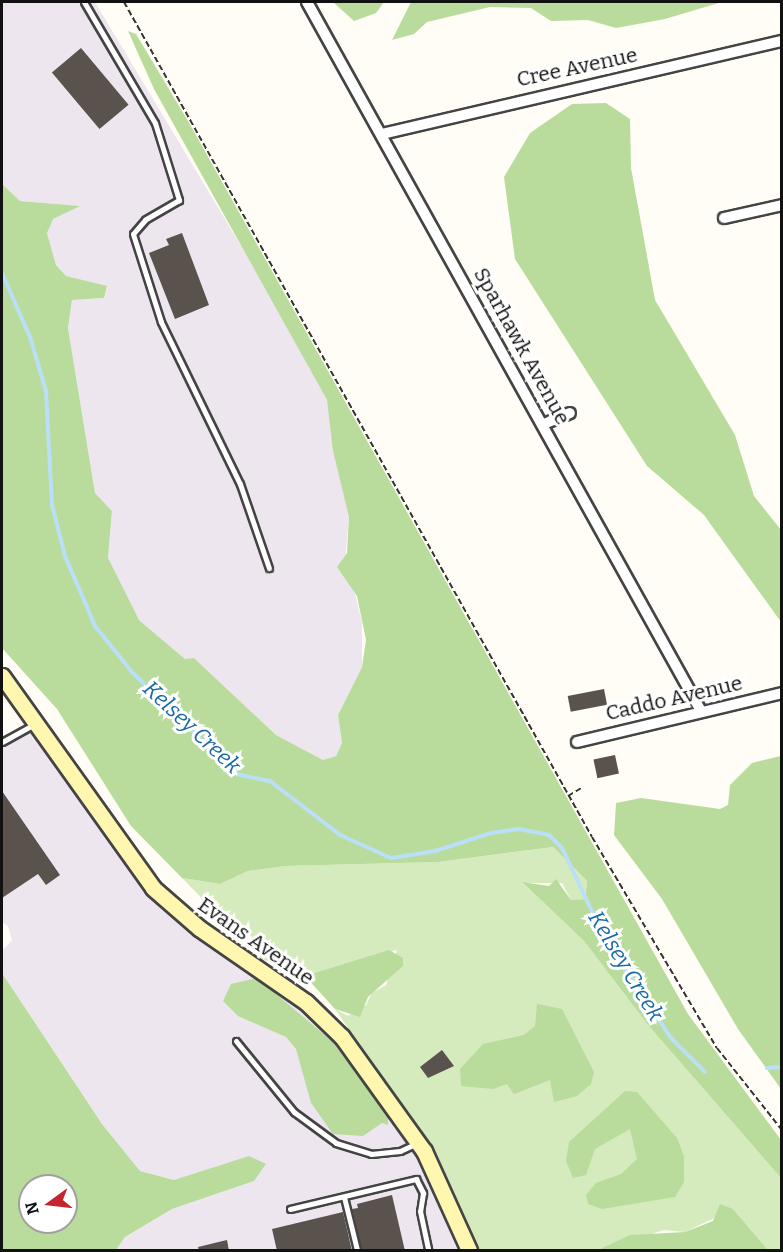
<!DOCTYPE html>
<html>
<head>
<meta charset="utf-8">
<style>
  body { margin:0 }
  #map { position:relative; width:783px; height:1252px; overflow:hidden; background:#fffdf5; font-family:Bitter,serif }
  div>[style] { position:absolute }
  .industrial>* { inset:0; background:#eee6ef }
  .green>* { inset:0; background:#d5ebbd }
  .forest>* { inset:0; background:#b9dc9c }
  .stream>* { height:4px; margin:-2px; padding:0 2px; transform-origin:2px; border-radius:2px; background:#b9e0f7 }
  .building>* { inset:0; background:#5a524d; transform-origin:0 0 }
  .path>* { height:2px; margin-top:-1px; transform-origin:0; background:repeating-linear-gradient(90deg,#333 0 6px,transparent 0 9px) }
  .roads { filter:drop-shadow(2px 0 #444) drop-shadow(-2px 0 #444) drop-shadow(0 2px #444) drop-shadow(0 -2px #444) }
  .lane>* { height:5px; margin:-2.5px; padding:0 2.5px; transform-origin:2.5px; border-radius:2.5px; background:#fff }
  .street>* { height:10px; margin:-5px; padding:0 5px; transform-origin:5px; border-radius:5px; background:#fff }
  .secondary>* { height:15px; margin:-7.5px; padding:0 7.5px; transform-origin:7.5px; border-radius:7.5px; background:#fff6b0 }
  span { translate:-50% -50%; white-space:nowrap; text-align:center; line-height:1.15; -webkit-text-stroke:6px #fff; paint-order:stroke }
  .street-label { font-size:21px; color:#111 }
  .water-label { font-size:22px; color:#1768a6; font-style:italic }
  .frame { position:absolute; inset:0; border:3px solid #111; pointer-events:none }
  .north { position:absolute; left:18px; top:1174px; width:60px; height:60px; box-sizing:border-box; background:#fff; border:2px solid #a0a0a0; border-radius:50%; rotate:255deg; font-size:16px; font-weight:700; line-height:24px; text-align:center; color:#111 }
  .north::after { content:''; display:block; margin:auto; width:21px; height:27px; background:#c4262e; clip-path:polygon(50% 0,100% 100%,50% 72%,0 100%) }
</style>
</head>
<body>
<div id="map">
  <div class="industrial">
    <div style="clip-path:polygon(2px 2px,95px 2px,259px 276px,327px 400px,349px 517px,344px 575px,352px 582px,362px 622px,362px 667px,338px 715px,342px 743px,336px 756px,323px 760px,276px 735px,194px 658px,185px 659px,139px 620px,122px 594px,108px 558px,112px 511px,95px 493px,68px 328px,72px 300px,104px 298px,107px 287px,66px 276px,56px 265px,47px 233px,52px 219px,78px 206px,20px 201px,2px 184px)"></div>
    <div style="clip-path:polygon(38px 722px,138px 871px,306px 1002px,394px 1106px,469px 1250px,116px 1250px,125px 1237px,172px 1209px,254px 1181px,200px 1173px,174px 1180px,140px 1171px,102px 1124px,2px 973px,2px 951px,12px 940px,8px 926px,2px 922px,2px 742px,16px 738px)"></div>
  </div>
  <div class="green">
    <div style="clip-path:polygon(553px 847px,587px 881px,585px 899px,571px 900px,562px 883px,523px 883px,584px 941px,648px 1025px,781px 1178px,781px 1250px,768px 1250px,733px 1209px,685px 1232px,664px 1230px,598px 1250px,480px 1250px,411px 1121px,335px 1009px,348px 1016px,366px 1005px,372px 993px,386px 985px,397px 950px,305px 976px,262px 959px,182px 878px,220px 884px,248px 871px,286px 866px,438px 862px)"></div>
  </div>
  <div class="forest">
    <div style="clip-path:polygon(333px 2px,384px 2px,376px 13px,354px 21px)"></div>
    <div style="clip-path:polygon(411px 2px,722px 2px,665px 19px,616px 28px,588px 20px,551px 21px,531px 8px,490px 7px,427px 22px,414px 34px,392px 40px)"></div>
    <div style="clip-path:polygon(128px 31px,136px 34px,188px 121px,688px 1014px,781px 1140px,781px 1178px,648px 1025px,584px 941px,522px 882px,549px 886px,556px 879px,571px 900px,585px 899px,587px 881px,553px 847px,438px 862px,286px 866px,248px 871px,220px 884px,182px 878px,131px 826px,57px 709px,2px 648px,2px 184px,20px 201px,80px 206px,53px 219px,47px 233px,56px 265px,66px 276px,107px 286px,104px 298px,72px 300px,68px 328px,95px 493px,112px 511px,108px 558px,139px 620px,185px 659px,194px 658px,276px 735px,323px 760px,336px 756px,342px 743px,338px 715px,362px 667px,366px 640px,357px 596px,337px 567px,347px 553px,349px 517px,333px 451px,327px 400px,154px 89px)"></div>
    <div style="clip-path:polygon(606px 103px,630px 119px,631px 168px,655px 300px,735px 435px,754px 496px,781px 530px,781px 622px,704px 515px,647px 466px,515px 259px,504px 177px,530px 133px,572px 104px)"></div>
    <div style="clip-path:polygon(781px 756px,782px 756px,781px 1089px,738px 1029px,662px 899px,614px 835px,616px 803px,641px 798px,720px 809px,728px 805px,730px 785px,752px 763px)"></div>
    <div style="clip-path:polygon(389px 950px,403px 958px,403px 966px,368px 997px,360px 1017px,335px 1009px,305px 976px)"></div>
    <div style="clip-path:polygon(evenodd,2px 973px,102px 1124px,140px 1171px,174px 1180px,249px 1156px,266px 1164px,254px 1181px,172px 1209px,125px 1237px,116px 1250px,2px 1250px,2px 973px,30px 1186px,66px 1186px,66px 1222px,30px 1222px,30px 1186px)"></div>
    <div style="clip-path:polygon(257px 978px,332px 1041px,388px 1116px,388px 1125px,382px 1123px,363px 1136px,333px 1134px,311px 1103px,296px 1049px,286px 1037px,238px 1016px,223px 1001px,231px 984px)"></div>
    <div style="clip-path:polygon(537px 1004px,562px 1009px,594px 1072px,591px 1084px,577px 1096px,554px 1102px,550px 1080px,514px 1094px,507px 1084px,493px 1089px,461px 1086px,460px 1069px,483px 1044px,524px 1035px,535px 1026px)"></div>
    <div style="clip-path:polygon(625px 1091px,637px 1092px,677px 1138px,684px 1156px,684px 1182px,675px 1197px,602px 1209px,588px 1204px,586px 1195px,596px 1183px,621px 1174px,637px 1159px,630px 1129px,595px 1149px,586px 1175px,573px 1178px,566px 1161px,569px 1142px)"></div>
    <div style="clip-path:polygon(720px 1204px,733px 1209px,768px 1250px,598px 1250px,630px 1235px,685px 1232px,713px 1221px)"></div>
  </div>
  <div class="stream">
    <div style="left:2px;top:273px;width:70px;rotate:66.4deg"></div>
    <div style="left:30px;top:337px;width:56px;rotate:73.5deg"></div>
    <div style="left:46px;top:391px;width:114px;rotate:87deg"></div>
    <div style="left:52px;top:505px;width:53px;rotate:75.7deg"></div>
    <div style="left:65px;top:556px;width:76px;rotate:66.8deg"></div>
    <div style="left:95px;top:626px;width:59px;rotate:51.2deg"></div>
    <div style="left:132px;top:672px;width:146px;rotate:44.4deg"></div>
    <div style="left:236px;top:774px;width:35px;rotate:12deg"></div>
    <div style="left:270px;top:781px;width:88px;rotate:37.6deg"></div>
    <div style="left:340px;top:835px;width:56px;rotate:24.3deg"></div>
    <div style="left:391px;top:858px;width:45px;rotate:-9deg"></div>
    <div style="left:435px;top:851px;width:59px;rotate:-17.8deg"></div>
    <div style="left:491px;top:833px;width:28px;rotate:-8deg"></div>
    <div style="left:519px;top:829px;width:31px;rotate:11deg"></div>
    <div style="left:549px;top:835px;width:18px;rotate:45deg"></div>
    <div style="left:562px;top:848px;width:105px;rotate:64.7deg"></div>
    <div style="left:607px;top:943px;width:115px;rotate:56deg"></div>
    <div style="left:671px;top:1038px;width:48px;rotate:45deg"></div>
    <div style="left:767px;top:1068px;width:15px;rotate:-4deg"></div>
  </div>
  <div class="building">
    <div style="left:81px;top:48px;width:74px;height:38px;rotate:50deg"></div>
    <div style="clip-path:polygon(182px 233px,209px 305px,175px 319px,149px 253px,169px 245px,166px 239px)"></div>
    <div style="left:604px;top:689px;width:16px;height:37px;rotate:79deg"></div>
    <div style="left:615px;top:755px;width:19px;height:22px;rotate:78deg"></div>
    <div style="clip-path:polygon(2px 791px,60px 875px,46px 885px,38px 874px,2px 898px)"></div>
    <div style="clip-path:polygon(442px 1050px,454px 1066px,428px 1078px,420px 1067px)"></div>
    <div style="clip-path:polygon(392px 1195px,405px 1251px,362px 1251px,352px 1209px,358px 1208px,357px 1204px)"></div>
    <div style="clip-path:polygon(343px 1212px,352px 1251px,277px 1251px,272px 1229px)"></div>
    <div style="clip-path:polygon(227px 1240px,229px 1251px,199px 1251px,198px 1247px)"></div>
  </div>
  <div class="path">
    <div style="left:124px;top:2px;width:957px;rotate:60.73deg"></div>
    <div style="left:592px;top:837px;width:245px;rotate:59.4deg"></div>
    <div style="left:717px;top:1048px;width:105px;rotate:51.6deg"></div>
    <div style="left:568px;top:796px;width:17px;rotate:-31deg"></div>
  </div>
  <div class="roads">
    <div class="lane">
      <div style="left:84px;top:2px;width:140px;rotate:59.6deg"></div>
      <div style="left:155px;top:123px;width:81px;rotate:72.7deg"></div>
      <div style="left:179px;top:200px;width:39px;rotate:150deg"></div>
      <div style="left:145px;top:220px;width:18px;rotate:131deg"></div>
      <div style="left:133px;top:234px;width:92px;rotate:72.3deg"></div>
      <div style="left:161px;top:322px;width:180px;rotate:64deg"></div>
      <div style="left:240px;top:484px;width:89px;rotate:71deg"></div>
      <div style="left:2px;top:742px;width:37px;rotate:-29deg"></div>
      <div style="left:236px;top:1041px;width:92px;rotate:50.8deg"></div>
      <div style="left:294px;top:1112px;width:52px;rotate:36.4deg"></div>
      <div style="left:336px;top:1143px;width:37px;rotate:17deg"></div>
      <div style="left:371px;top:1154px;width:29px;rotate:-6deg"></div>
      <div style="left:400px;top:1151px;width:19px;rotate:-25deg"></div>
      <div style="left:344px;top:1197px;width:55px;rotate:76.2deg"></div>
      <div style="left:290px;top:1209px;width:130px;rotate:-13.4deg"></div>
      <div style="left:416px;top:1179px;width:16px;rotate:63deg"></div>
      <div style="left:423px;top:1193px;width:18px;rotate:99deg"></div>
      <div style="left:420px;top:1211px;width:40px;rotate:78deg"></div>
    </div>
    <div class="street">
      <div style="left:307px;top:2px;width:811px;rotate:60.94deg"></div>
      <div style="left:382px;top:134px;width:411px;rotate:-13.1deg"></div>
      <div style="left:724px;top:218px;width:59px;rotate:-12.6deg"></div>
      <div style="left:544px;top:424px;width:28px;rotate:-23deg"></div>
      <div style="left:577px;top:742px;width:211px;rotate:-13.4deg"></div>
    </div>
    <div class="secondary">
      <div style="left:2px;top:676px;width:260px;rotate:54.5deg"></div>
      <div style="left:153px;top:888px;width:61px;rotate:41deg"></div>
      <div style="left:199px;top:928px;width:130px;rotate:34.7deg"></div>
      <div style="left:306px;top:1002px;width:50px;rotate:44.2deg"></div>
      <div style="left:342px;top:1037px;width:140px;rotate:54.3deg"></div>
      <div style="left:424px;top:1151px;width:109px;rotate:65.6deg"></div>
    </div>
  </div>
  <div class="street-label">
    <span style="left:577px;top:67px;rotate:-12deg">Cree Avenue</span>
    <span style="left:522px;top:346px;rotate:61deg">Sparhawk Avenue</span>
    <span style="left:674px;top:698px;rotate:-13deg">Caddo Avenue</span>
    <span style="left:256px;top:941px;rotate:35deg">Evans Avenue</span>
  </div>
  <div class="water-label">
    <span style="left:192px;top:727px;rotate:43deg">Kelsey Creek</span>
    <span style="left:626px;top:966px;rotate:59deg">Kelsey Creek</span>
  </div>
  <div class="frame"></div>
  <div class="north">N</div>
</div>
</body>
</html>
